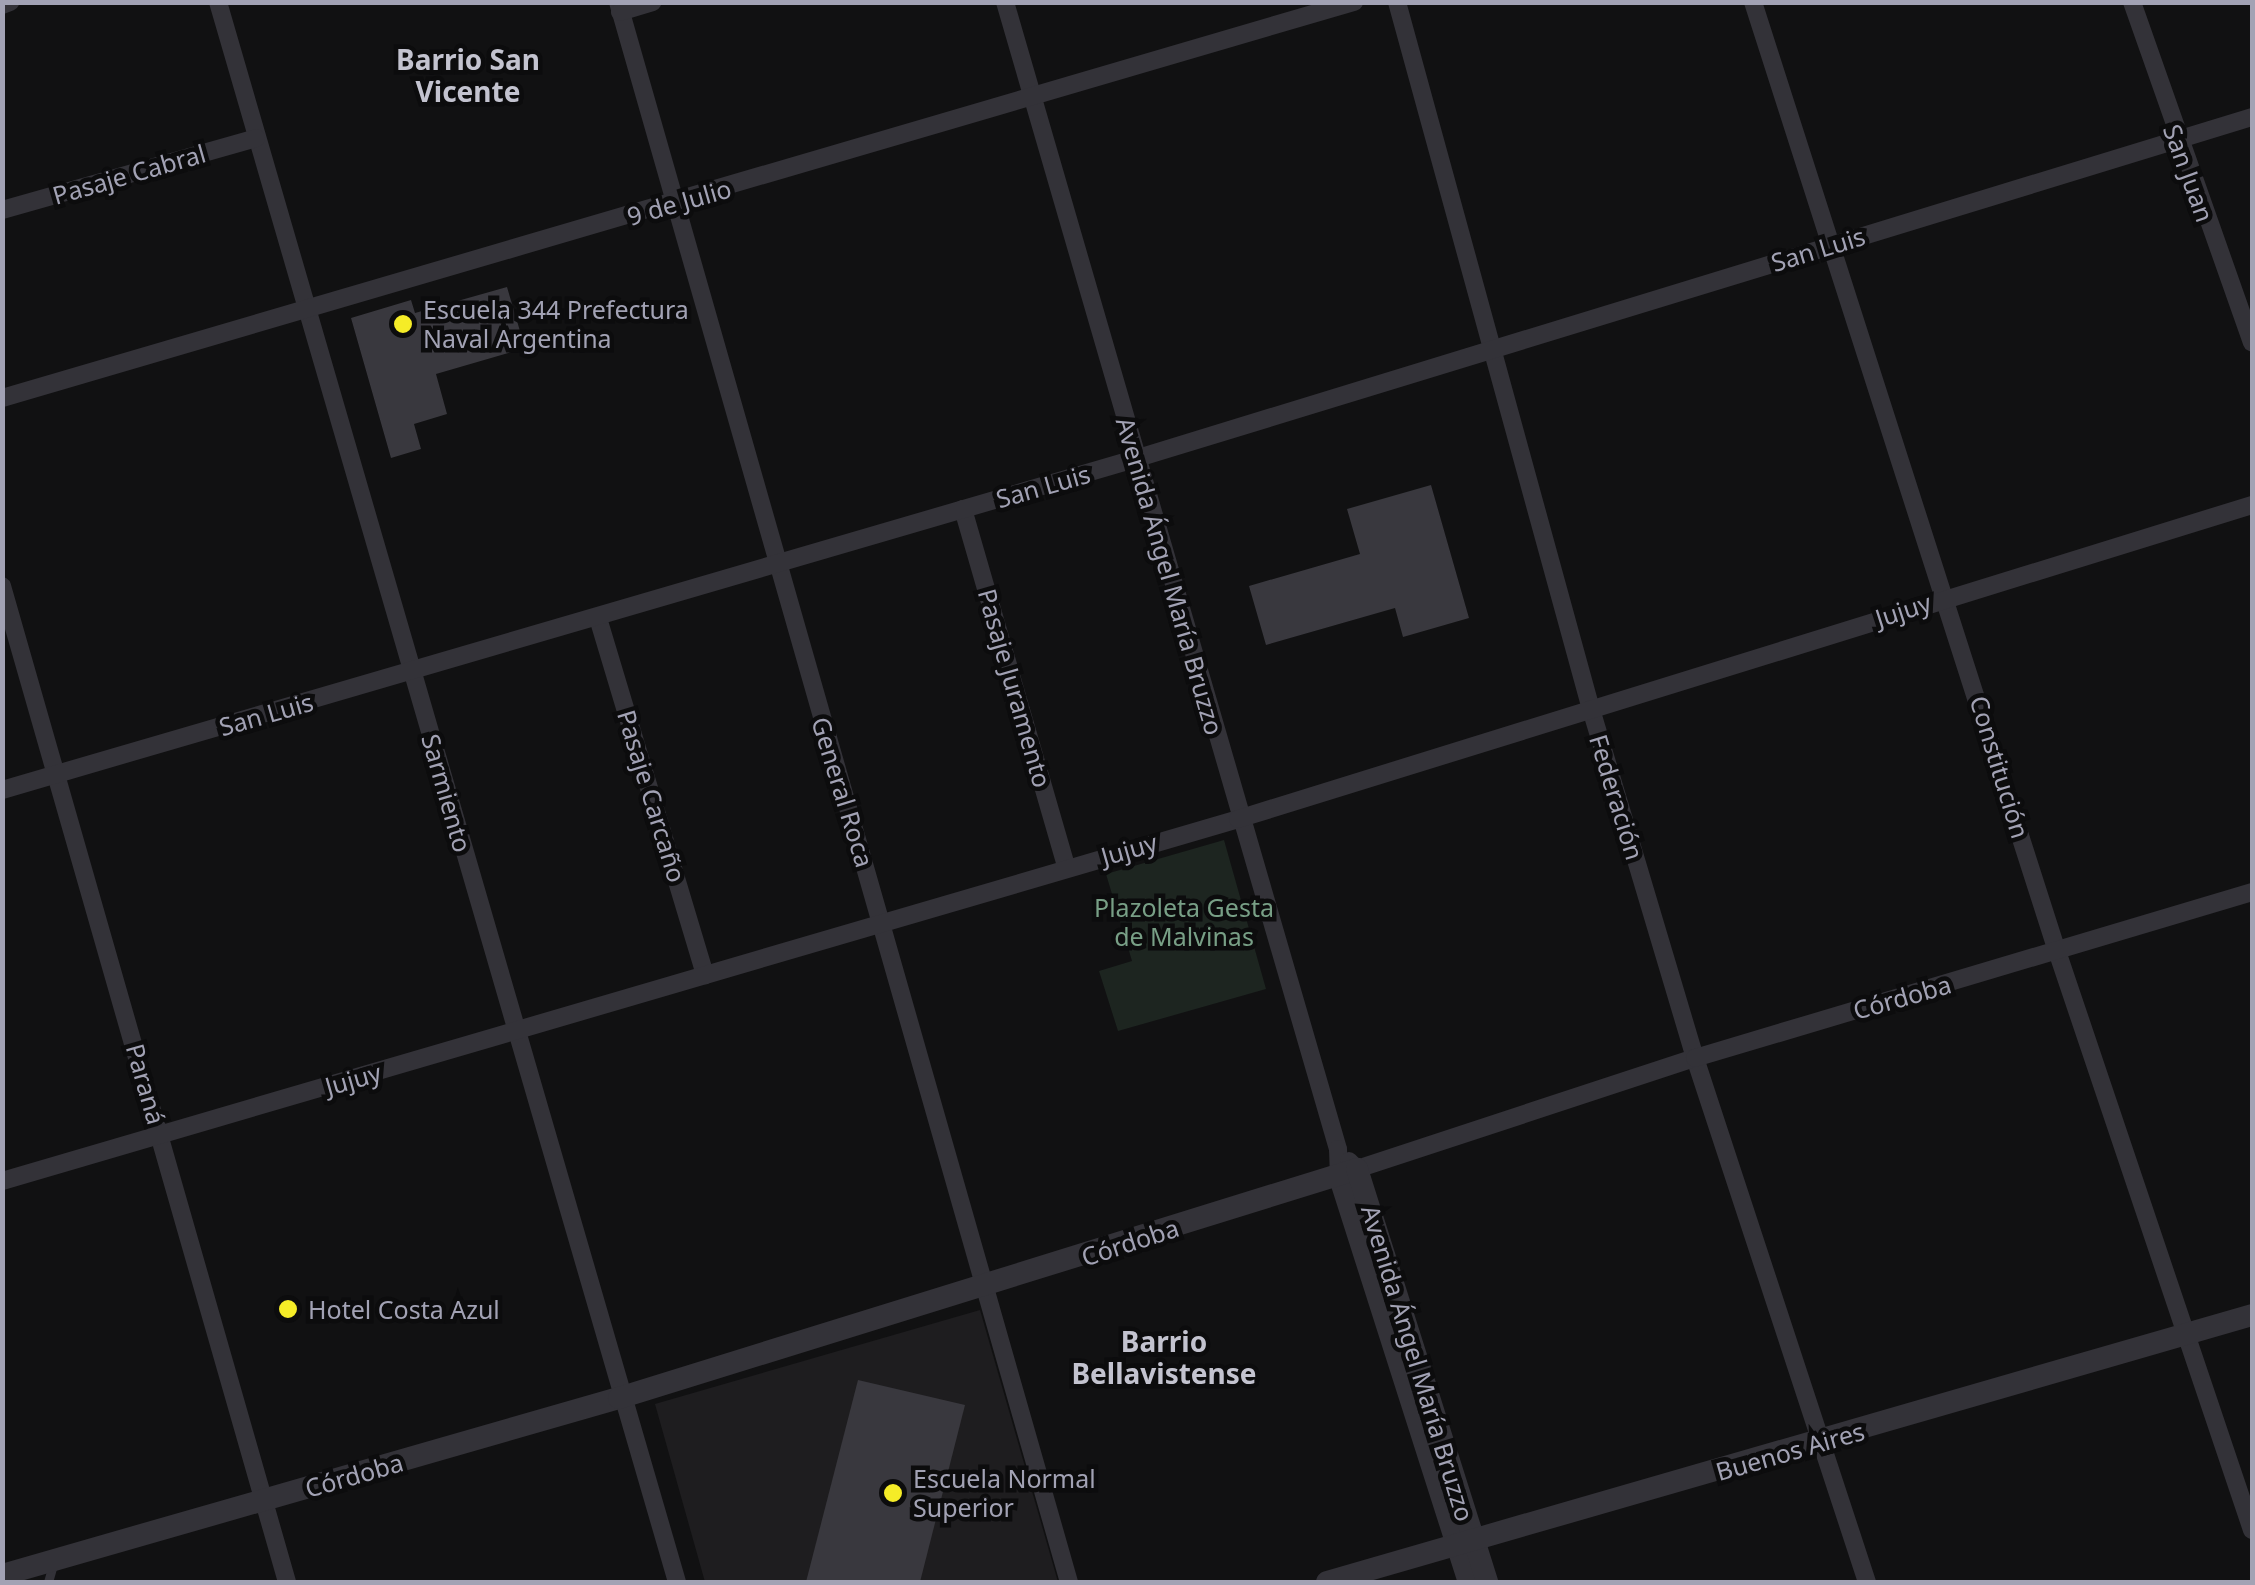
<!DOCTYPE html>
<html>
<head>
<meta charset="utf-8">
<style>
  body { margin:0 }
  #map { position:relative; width:2255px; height:1585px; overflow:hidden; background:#111112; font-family:"Noto Sans",sans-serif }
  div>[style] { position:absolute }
  .built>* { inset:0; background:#1e1d1f }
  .green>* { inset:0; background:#1d2520 }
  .building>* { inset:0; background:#39383e }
  .service>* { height:9px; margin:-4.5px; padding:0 4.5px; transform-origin:4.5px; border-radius:4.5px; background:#333238 }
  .minor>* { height:18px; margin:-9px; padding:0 9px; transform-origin:9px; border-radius:9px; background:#333238 }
  .tertiary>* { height:22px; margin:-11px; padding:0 11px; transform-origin:11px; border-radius:11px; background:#333238 }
  .dots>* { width:28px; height:28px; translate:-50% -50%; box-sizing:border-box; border:5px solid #0c0c0d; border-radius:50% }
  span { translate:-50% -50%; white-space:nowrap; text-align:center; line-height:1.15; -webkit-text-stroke:9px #0c0c0d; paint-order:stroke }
  .street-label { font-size:25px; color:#a2a2b4 }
  .poi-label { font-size:25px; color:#a2a2b4 }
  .left { translate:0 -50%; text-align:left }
  .park-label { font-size:25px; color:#789f86 }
  .neighbourhood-label { font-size:28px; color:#c3c3cf; font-weight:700 }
  .frame { position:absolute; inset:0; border:5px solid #a2a2b4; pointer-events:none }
</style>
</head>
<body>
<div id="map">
  <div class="built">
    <div style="clip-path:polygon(980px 1310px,1058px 1582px,705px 1582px,655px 1404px)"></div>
  </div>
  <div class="green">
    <div style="clip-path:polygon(1224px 840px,1266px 989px,1118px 1031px,1099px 971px,1132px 961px,1106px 874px)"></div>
  </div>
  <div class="building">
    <div style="clip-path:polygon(507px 287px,525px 348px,436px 374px,447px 414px,414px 424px,421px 449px,391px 458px,351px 318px,411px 300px,415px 313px)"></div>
    <div style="clip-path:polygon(1431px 485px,1469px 618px,1403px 637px,1395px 608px,1266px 645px,1249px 586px,1360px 554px,1347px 509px)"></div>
    <div style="clip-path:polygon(858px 1380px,965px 1405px,920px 1582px,806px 1582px)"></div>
  </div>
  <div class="service">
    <div style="left:48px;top:1582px;width:22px;rotate:-74deg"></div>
  </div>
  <div class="minor">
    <div style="left:218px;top:2px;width:1645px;rotate:73.8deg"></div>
    <div style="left:618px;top:2px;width:1643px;rotate:74.07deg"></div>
    <div style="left:1005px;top:2px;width:1194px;rotate:73.81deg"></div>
    <div style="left:1338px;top:1149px;width:26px;rotate:88deg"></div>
    <div style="left:1397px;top:2px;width:733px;rotate:74.66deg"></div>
    <div style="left:1591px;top:709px;width:364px;rotate:73.4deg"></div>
    <div style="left:1695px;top:1058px;width:552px;rotate:71.83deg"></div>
    <div style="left:1753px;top:2px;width:997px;rotate:72.24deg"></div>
    <div style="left:2057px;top:951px;width:611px;rotate:71.39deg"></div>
    <div style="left:2132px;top:2px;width:361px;rotate:70.6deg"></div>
    <div style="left:2px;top:5px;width:9px;rotate:-21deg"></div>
    <div style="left:620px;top:12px;width:34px;rotate:-17deg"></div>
    <div style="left:2px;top:210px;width:264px;rotate:-15.8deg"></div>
    <div style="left:2px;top:398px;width:1409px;rotate:-16.33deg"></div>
    <div style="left:963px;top:509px;width:373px;rotate:73.9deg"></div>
    <div style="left:2px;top:586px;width:1036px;rotate:74.03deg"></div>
    <div style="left:598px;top:618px;width:373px;rotate:73.3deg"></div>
    <div style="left:2px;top:790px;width:1184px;rotate:-16.29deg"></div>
    <div style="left:1138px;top:458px;width:1165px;rotate:-17.02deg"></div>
    <div style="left:1349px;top:1161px;width:11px;rotate:45deg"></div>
    <div style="left:1357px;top:1169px;width:356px;rotate:-18.2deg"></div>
    <div style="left:1695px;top:1058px;width:581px;rotate:-16.6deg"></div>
    <div style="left:2px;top:1181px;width:1288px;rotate:-16.32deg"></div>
    <div style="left:1238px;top:819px;width:1062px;rotate:-17.21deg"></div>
  </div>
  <div class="tertiary">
    <div style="left:1339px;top:1175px;width:427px;rotate:72.3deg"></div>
    <div style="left:2px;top:1575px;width:642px;rotate:-16.01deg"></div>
    <div style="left:619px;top:1398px;width:773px;rotate:-17.24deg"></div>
    <div style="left:1357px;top:1169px;width:433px;rotate:72.5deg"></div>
    <div style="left:1327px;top:1582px;width:963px;rotate:-16.1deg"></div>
  </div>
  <div class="dots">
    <div style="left:403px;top:324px;background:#f5ec27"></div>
    <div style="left:288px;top:1309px;background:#f5ec27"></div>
    <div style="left:893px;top:1493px;background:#f5ec27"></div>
  </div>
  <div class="street-label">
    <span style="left:2189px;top:173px;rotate:70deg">San Juan</span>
    <span style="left:129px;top:174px;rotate:-16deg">Pasaje Cabral</span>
    <span style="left:679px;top:202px;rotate:-16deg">9 de Julio</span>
    <span style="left:1818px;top:249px;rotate:-17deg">San Luis</span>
    <span style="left:1043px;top:486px;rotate:-16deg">San Luis</span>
    <span style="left:1170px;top:576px;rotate:74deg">Avenida Ángel María Bruzzo</span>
    <span style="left:1903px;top:610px;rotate:-18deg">Jujuy</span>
    <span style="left:1015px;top:688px;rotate:74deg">Pasaje Juramento</span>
    <span style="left:266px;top:714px;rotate:-16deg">San Luis</span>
    <span style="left:2000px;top:767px;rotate:73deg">Constitución</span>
    <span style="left:843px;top:792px;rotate:73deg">General Roca</span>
    <span style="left:447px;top:793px;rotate:74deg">Sarmiento</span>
    <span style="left:652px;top:796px;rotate:73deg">Pasaje Carcaño</span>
    <span style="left:1617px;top:797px;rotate:73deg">Federación</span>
    <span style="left:1129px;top:849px;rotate:-16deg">Jujuy</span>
    <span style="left:1902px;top:997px;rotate:-16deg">Córdoba</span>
    <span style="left:353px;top:1079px;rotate:-16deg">Jujuy</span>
    <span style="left:146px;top:1084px;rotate:74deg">Paraná</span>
    <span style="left:1130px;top:1242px;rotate:-18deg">Córdoba</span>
    <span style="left:1418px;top:1363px;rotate:73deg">Avenida Ángel María Bruzzo</span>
    <span style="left:1790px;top:1451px;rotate:-16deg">Buenos Aires</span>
    <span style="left:354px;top:1475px;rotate:-16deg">Córdoba</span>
  </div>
  <div class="poi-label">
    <span class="left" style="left:423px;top:324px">Escuela 344 Prefectura<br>Naval Argentina</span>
    <span class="left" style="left:308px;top:1309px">Hotel Costa Azul</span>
    <span class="left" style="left:913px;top:1493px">Escuela Normal<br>Superior</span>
  </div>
  <div class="park-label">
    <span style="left:1184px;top:922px">Plazoleta Gesta<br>de Malvinas</span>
  </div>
  <div class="neighbourhood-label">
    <span style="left:468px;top:75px">Barrio San<br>Vicente</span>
    <span style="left:1164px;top:1357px">Barrio<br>Bellavistense</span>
  </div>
  <div class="frame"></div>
</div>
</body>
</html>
